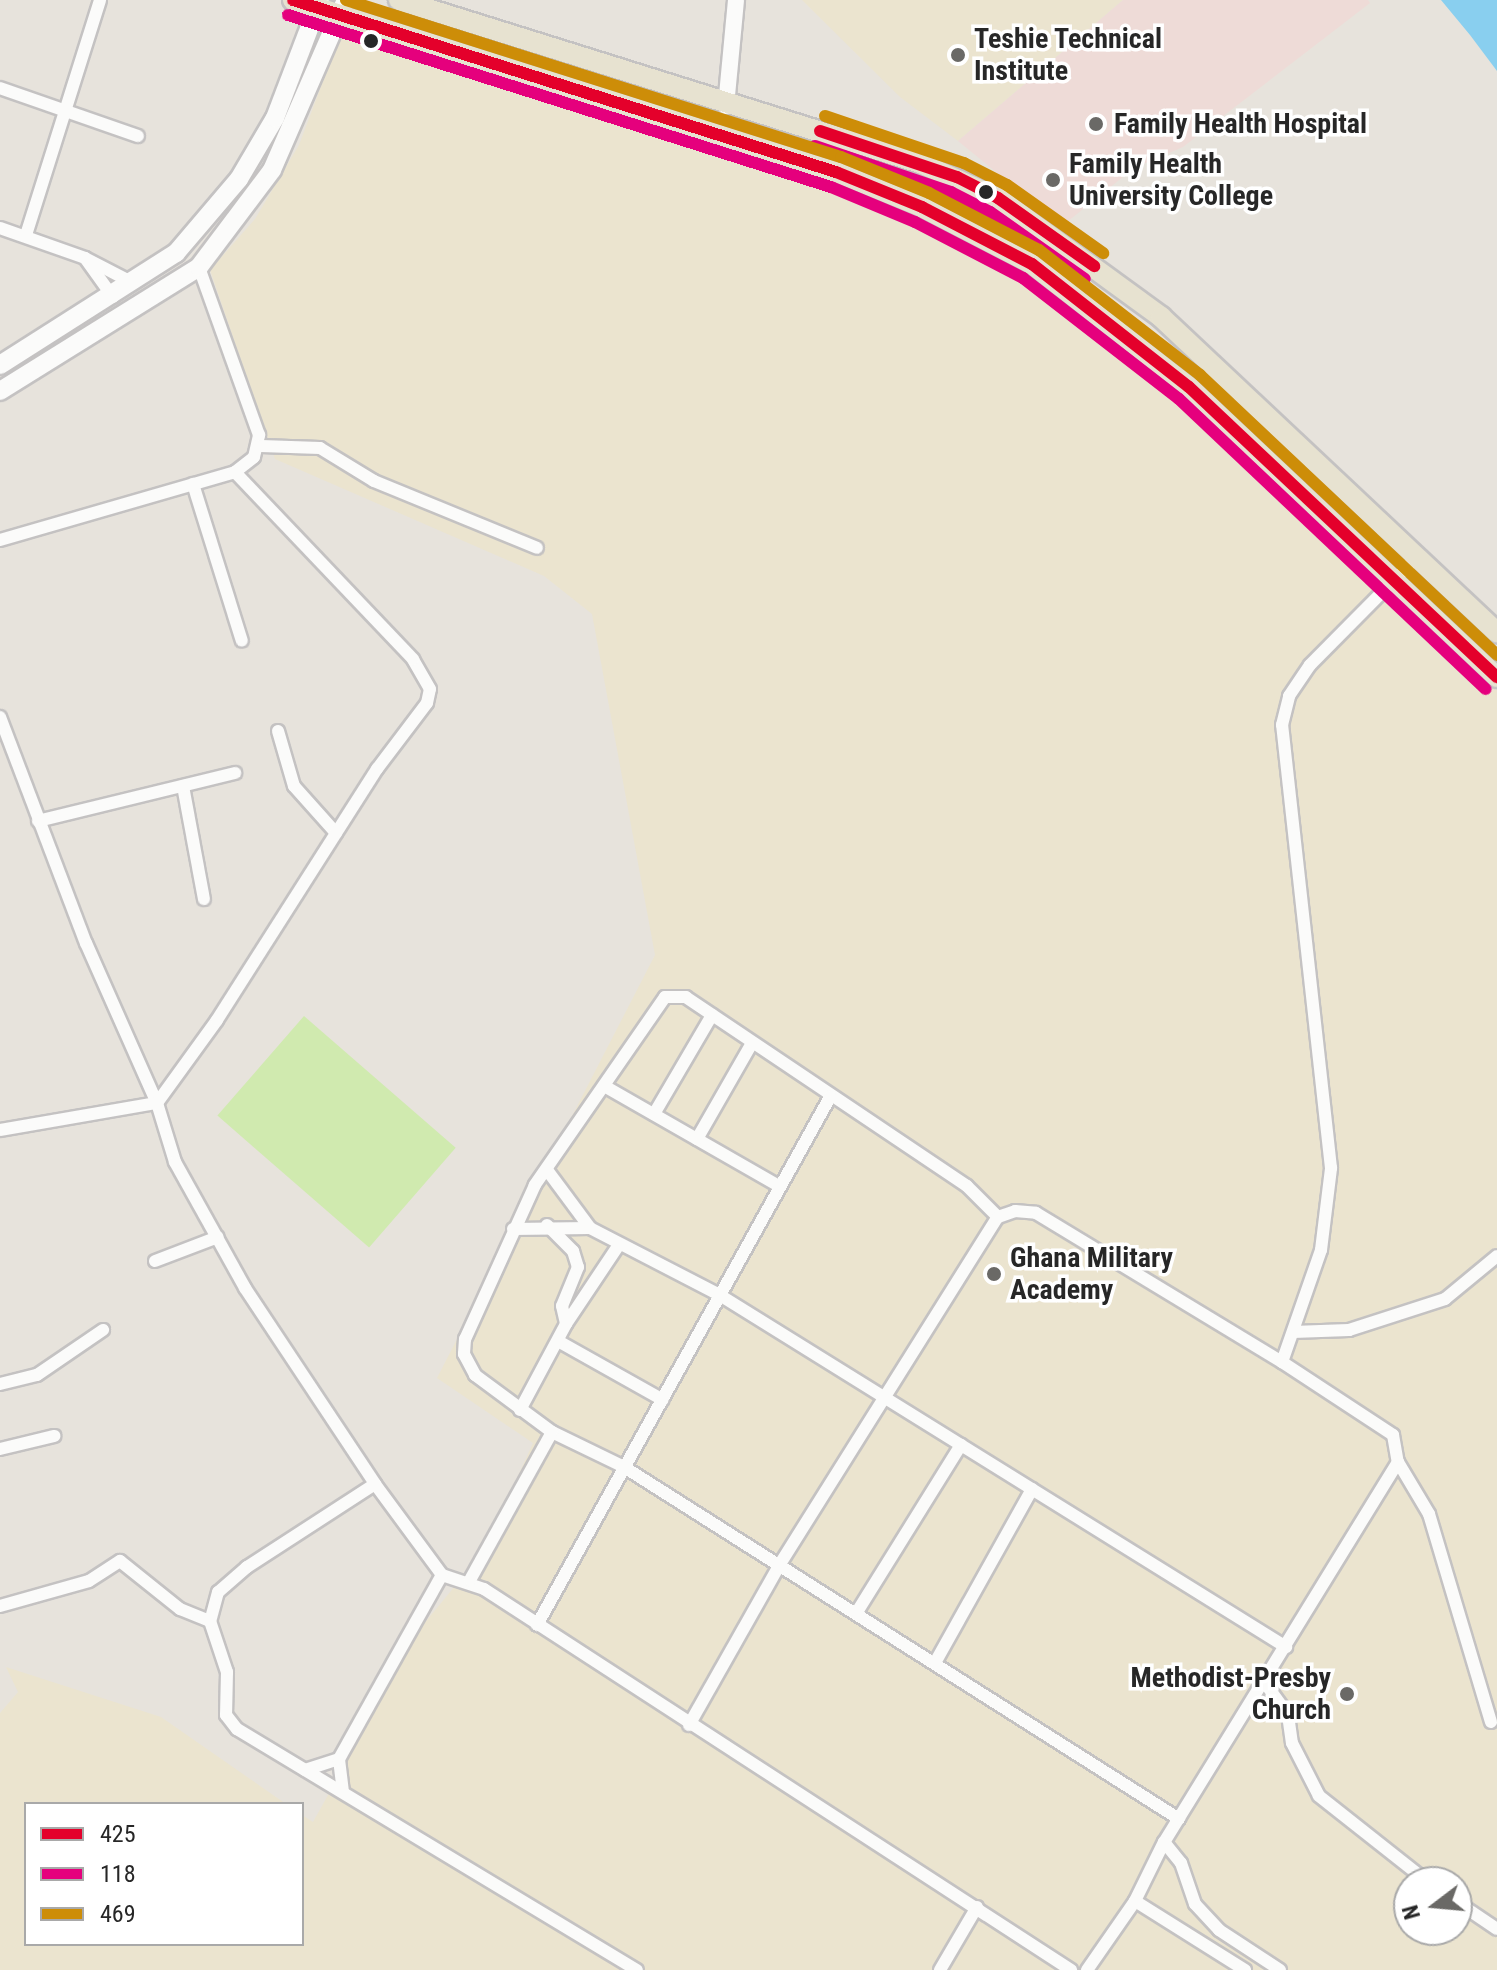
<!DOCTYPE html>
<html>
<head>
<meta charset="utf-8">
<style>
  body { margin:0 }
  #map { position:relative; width:1497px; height:1970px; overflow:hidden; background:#e7e3dc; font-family:"Roboto Condensed",sans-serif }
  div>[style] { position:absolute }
  .education>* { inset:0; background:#ebe4cf }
  .medical>* { inset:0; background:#eedbd7 }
  .pitch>* { inset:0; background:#d0eaaf; transform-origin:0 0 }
  .water>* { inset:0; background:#89cfef }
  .roads { filter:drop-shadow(2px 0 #c4c2c2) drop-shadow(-2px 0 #c4c2c2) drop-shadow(0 2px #c4c2c2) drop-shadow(0 -2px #c4c2c2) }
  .minor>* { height:12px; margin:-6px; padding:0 6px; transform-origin:6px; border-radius:6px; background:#fbfbfa }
  .tertiary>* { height:16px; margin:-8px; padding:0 8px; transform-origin:8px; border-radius:8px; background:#fbfbfa }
  .secondary>* { height:18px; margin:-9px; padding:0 9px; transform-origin:9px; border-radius:9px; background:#fbfbfa }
  .primary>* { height:20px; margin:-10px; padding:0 10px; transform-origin:10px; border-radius:10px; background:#e7e2d0 }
  .bus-1>* { height:12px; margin:-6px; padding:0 6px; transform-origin:6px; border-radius:6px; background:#e4002b }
  .bus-2>* { height:12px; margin:-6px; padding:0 6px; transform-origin:6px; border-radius:6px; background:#e5007d }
  .bus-3>* { height:12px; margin:-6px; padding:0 6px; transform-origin:6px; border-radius:6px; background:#cd8d08 }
  .dots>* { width:22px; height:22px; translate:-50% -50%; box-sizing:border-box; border:4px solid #fff; border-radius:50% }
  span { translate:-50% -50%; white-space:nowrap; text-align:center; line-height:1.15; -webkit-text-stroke:7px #fff; paint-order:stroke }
  .poi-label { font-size:28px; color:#272727; font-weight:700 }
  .left { translate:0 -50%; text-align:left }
  .right { translate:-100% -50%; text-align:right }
  .legend { position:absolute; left:24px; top:1802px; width:280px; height:144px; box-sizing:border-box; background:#fff; border:2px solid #a9a9a9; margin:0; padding:10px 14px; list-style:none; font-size:24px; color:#272727 }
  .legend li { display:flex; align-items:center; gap:16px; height:40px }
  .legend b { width:40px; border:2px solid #a9a9a9 }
  .north { position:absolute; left:1393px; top:1866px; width:80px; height:80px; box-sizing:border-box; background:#fff; border:2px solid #a9a9a9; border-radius:50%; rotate:254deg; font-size:22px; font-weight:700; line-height:32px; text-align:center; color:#272727 }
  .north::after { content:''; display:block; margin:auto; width:28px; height:36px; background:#6a6966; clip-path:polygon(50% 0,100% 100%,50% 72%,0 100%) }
</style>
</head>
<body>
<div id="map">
  <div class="education">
    <div style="clip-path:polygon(802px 0,1123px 0,958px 141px,900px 97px)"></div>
    <div style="clip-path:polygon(evenodd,340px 36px,794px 165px,892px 204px,965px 242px,1063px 301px,1190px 406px,1347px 560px,1497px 690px,1497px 1970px,0 1970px,0 1713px,18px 1692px,6px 1667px,161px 1717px,286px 1804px,26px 1804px,26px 1944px,302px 1944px,302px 1815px,313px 1822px,422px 1626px,484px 1551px,533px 1443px,437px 1378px,655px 955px,592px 614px,544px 576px,275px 459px,210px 270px,255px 219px,299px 145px,340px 36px,1409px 1882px,1457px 1882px,1457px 1930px,1409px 1930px,1409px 1882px)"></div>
  </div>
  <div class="medical">
    <div style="clip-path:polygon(1123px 0,1368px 0,1370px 3px,1183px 147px,1134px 168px,1062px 226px,958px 141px)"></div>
  </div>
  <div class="pitch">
    <div style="left:304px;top:1016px;width:201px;height:132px;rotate:41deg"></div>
  </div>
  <div class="water">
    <div style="clip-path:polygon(1441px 0,1497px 0,1497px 71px,1470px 35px)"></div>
  </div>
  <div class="roads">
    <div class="minor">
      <div style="left:0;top:88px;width:146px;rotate:19.2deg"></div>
      <div style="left:0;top:228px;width:90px;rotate:19.4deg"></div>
      <div style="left:85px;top:258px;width:54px;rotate:27.5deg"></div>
      <div style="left:26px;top:235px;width:246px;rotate:-72.5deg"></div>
      <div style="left:85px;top:258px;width:48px;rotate:54.3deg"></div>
      <div style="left:261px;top:446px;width:59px;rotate:1.9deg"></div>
      <div style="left:320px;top:448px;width:63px;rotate:31.4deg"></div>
      <div style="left:374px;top:481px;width:176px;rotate:22.3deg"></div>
      <div style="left:193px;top:484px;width:164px;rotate:72.7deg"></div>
      <div style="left:0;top:540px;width:245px;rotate:-16.1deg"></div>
      <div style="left:235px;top:472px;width:24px;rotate:-38deg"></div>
      <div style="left:254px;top:457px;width:23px;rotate:-77deg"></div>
      <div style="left:259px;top:435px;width:178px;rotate:-109.7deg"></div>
      <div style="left:0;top:717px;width:242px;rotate:69.2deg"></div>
      <div style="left:86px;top:943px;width:175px;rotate:66.1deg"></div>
      <div style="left:157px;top:1103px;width:62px;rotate:73deg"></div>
      <div style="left:175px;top:1162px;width:144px;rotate:60.9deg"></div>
      <div style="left:245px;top:1288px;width:235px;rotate:56.4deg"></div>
      <div style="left:375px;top:1484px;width:113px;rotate:53.6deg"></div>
      <div style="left:442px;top:1575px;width:44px;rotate:18.4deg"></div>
      <div style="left:484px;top:1589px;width:700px;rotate:32.99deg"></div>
      <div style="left:278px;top:731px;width:57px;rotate:73.8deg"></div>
      <div style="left:294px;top:786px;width:63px;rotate:48.2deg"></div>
      <div style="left:183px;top:786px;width:115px;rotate:79.5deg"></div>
      <div style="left:38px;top:821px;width:203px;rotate:-13.7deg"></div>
      <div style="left:606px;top:1087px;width:199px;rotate:29.8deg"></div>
      <div style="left:654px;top:1114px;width:115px;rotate:-59.6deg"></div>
      <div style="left:0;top:1130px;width:159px;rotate:-9.8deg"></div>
      <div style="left:157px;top:1103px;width:102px;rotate:-54.1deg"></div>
      <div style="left:217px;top:1020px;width:298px;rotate:-57.5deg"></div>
      <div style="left:377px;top:769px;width:83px;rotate:-52.9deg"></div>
      <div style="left:427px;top:703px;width:14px;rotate:-78deg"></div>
      <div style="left:430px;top:689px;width:34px;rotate:-120deg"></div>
      <div style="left:413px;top:659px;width:258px;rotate:-133.6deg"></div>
      <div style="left:697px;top:1139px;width:111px;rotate:-60.2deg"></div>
      <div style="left:547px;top:1170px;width:72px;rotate:53.4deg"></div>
      <div style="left:998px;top:1217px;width:44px;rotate:-135deg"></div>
      <div style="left:967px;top:1186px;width:339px;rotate:-146.1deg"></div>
      <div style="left:686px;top:997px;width:21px;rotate:180deg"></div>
      <div style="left:665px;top:997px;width:229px;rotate:124.7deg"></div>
      <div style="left:535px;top:1185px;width:169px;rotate:114.4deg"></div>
      <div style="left:465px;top:1339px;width:15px;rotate:94deg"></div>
      <div style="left:464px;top:1354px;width:24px;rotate:62deg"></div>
      <div style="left:475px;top:1375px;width:96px;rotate:36.5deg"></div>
      <div style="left:552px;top:1432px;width:80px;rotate:25.9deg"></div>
      <div style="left:624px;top:1467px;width:657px;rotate:32.38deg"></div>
      <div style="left:547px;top:1225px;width:37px;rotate:45deg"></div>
      <div style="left:573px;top:1251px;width:17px;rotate:73deg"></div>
      <div style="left:578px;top:1267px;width:42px;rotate:112.3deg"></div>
      <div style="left:562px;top:1306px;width:18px;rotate:77deg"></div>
      <div style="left:513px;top:1229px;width:77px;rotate:-0.7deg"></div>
      <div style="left:590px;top:1228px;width:144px;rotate:27.3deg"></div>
      <div style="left:718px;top:1294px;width:669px;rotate:31.86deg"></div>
      <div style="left:155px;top:1261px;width:67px;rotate:-20.9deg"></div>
      <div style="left:1293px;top:1332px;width:56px;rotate:-2deg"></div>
      <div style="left:1349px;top:1330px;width:101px;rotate:-17.9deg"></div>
      <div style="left:1445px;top:1299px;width:67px;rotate:-39.6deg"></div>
      <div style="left:558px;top:1341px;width:120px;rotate:29.3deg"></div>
      <div style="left:1282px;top:1362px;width:119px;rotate:-70.8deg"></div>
      <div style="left:1321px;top:1250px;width:83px;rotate:-83deg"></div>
      <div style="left:1331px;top:1168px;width:446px;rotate:-96.3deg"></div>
      <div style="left:1282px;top:725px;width:30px;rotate:-76deg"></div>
      <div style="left:1289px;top:696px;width:37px;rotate:-56deg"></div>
      <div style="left:1310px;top:665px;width:152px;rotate:-45.3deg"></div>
      <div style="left:0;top:1384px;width:38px;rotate:-14deg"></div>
      <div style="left:37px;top:1375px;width:80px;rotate:-34.3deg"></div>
      <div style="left:520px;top:1410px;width:98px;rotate:-61.9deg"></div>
      <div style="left:566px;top:1324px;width:94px;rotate:-56.3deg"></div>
      <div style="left:0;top:1449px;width:56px;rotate:-13.5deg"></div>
      <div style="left:1398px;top:1462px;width:61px;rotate:59.2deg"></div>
      <div style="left:1429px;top:1514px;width:217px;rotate:73.4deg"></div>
      <div style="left:375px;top:1484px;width:153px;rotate:147deg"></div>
      <div style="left:247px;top:1567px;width:38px;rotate:139deg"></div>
      <div style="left:218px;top:1592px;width:30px;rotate:105deg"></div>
      <div style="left:210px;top:1621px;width:54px;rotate:71.6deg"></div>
      <div style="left:227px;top:1672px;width:43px;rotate:91.3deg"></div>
      <div style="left:226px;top:1715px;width:18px;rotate:52deg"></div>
      <div style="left:237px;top:1729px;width:467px;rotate:31.1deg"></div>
      <div style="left:470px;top:1580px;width:169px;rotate:-61deg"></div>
      <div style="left:0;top:1606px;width:92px;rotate:-15.7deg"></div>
      <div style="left:89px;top:1581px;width:37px;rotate:-33deg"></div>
      <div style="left:120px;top:1561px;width:77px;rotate:38.7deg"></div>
      <div style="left:180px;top:1609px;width:32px;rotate:22deg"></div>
      <div style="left:857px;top:1612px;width:197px;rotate:-58.1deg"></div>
      <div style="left:537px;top:1625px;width:604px;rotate:-60.97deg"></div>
      <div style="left:936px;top:1661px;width:197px;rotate:-60.8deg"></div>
      <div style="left:1265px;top:1683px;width:39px;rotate:54deg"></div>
      <div style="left:1288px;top:1715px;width:28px;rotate:82deg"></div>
      <div style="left:1292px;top:1743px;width:59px;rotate:63deg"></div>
      <div style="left:1319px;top:1796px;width:139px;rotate:38.3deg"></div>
      <div style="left:689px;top:1725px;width:185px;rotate:-60.5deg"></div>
      <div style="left:780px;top:1564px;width:410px;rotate:-57.9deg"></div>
      <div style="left:998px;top:1217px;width:18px;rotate:-19deg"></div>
      <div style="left:1015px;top:1211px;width:21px;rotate:5deg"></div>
      <div style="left:1036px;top:1213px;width:288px;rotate:31.2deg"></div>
      <div style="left:1282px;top:1362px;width:133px;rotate:33.3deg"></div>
      <div style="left:1393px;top:1435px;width:27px;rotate:80deg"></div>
      <div style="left:1398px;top:1462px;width:446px;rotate:121.6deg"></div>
      <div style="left:1164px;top:1842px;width:66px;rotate:116.2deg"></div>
      <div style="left:1135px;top:1901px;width:84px;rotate:124.8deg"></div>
      <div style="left:305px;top:1770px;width:36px;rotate:-18deg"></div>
      <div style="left:343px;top:1792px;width:33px;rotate:-97deg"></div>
      <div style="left:339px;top:1759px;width:211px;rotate:-60.8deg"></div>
      <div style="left:1164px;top:1842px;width:27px;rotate:51deg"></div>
      <div style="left:1181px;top:1863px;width:43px;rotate:71.1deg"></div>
      <div style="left:1195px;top:1904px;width:35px;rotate:47deg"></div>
      <div style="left:1219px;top:1930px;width:73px;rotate:33.3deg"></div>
      <div style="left:1135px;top:1901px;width:130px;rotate:32.1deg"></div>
      <div style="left:1457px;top:1902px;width:48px;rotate:34deg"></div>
      <div style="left:940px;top:1970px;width:73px;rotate:-59.6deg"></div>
    </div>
    <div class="tertiary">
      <div style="left:726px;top:106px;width:106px;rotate:-84.6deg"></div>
    </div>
    <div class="secondary">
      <div style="left:0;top:365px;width:209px;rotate:-32.5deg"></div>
      <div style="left:176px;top:253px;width:97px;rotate:-49.6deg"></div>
      <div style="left:239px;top:179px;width:71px;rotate:-59.5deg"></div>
      <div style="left:275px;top:118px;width:126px;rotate:-69.1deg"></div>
      <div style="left:0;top:391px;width:234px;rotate:-31.9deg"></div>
      <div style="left:199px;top:267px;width:121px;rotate:-53deg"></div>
      <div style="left:272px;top:170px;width:185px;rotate:-66.5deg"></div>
    </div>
    <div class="primary">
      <div style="left:293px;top:0;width:570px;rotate:17.58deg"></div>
      <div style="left:836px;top:172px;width:93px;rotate:22.1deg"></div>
      <div style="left:922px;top:207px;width:124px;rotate:27.4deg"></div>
      <div style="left:1032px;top:264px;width:199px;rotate:38.1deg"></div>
      <div style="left:1189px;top:387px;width:423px;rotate:43.3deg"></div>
      <div style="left:399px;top:0;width:546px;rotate:17.37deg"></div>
      <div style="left:920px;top:163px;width:85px;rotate:24.2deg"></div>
      <div style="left:998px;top:198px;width:202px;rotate:36.1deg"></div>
      <div style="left:1161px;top:317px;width:461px;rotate:43.2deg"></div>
    </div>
  </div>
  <div class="bus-1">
    <div style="left:293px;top:0;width:570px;rotate:17.58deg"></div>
    <div style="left:836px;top:172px;width:93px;rotate:22.1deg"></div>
    <div style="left:922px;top:207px;width:124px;rotate:27.4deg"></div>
    <div style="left:1032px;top:264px;width:199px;rotate:38.1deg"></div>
    <div style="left:1189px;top:387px;width:423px;rotate:43.3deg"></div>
    <div style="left:820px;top:131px;width:145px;rotate:18.6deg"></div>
    <div style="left:957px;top:177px;width:46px;rotate:27.1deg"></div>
    <div style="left:998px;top:198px;width:118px;rotate:35.3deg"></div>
  </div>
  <div class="bus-2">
    <div style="left:288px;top:15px;width:570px;rotate:17.58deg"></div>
    <div style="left:831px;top:187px;width:91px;rotate:22.6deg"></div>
    <div style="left:915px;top:222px;width:122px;rotate:27.4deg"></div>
    <div style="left:1023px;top:278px;width:197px;rotate:37.8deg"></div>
    <div style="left:1179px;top:399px;width:422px;rotate:43.4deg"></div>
    <div style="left:815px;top:146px;width:144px;rotate:18.7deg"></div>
    <div style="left:951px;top:192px;width:44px;rotate:27.1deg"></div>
    <div style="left:990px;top:212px;width:116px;rotate:35.2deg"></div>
  </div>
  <div class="bus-3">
    <div style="left:346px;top:0;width:519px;rotate:17.6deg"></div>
    <div style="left:841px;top:157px;width:95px;rotate:22.2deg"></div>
    <div style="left:929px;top:193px;width:124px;rotate:27.4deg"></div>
    <div style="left:1039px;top:250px;width:204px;rotate:37.8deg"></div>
    <div style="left:1200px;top:375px;width:408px;rotate:43.3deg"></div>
    <div style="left:825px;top:116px;width:147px;rotate:18.7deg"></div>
    <div style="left:964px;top:163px;width:48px;rotate:27.1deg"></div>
    <div style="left:1007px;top:185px;width:118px;rotate:35.3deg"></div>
  </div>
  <div class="dots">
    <div style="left:371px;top:41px;background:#272727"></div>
    <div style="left:958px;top:55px;background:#6a6966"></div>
    <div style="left:1096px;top:124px;background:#6a6966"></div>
    <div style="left:1053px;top:180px;background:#6a6966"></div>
    <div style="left:986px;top:192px;background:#272727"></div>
    <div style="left:994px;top:1274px;background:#6a6966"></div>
    <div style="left:1347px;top:1694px;background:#6a6966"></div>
  </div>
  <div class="poi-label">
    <span class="left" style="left:974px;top:55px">Teshie Technical<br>Institute</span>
    <span class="left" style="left:1114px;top:124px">Family Health Hospital</span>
    <span class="left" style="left:1069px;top:180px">Family Health<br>University College</span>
    <span class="left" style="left:1010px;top:1274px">Ghana Military<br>Academy</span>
    <span class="right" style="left:1331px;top:1694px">Methodist-Presby<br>Church</span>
  </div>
  <ul class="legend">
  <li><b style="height:10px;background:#e4002b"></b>425</li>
  <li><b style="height:10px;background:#e5007d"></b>118</li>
  <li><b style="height:10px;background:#cd8d08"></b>469</li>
  </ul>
  <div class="north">N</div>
</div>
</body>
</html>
